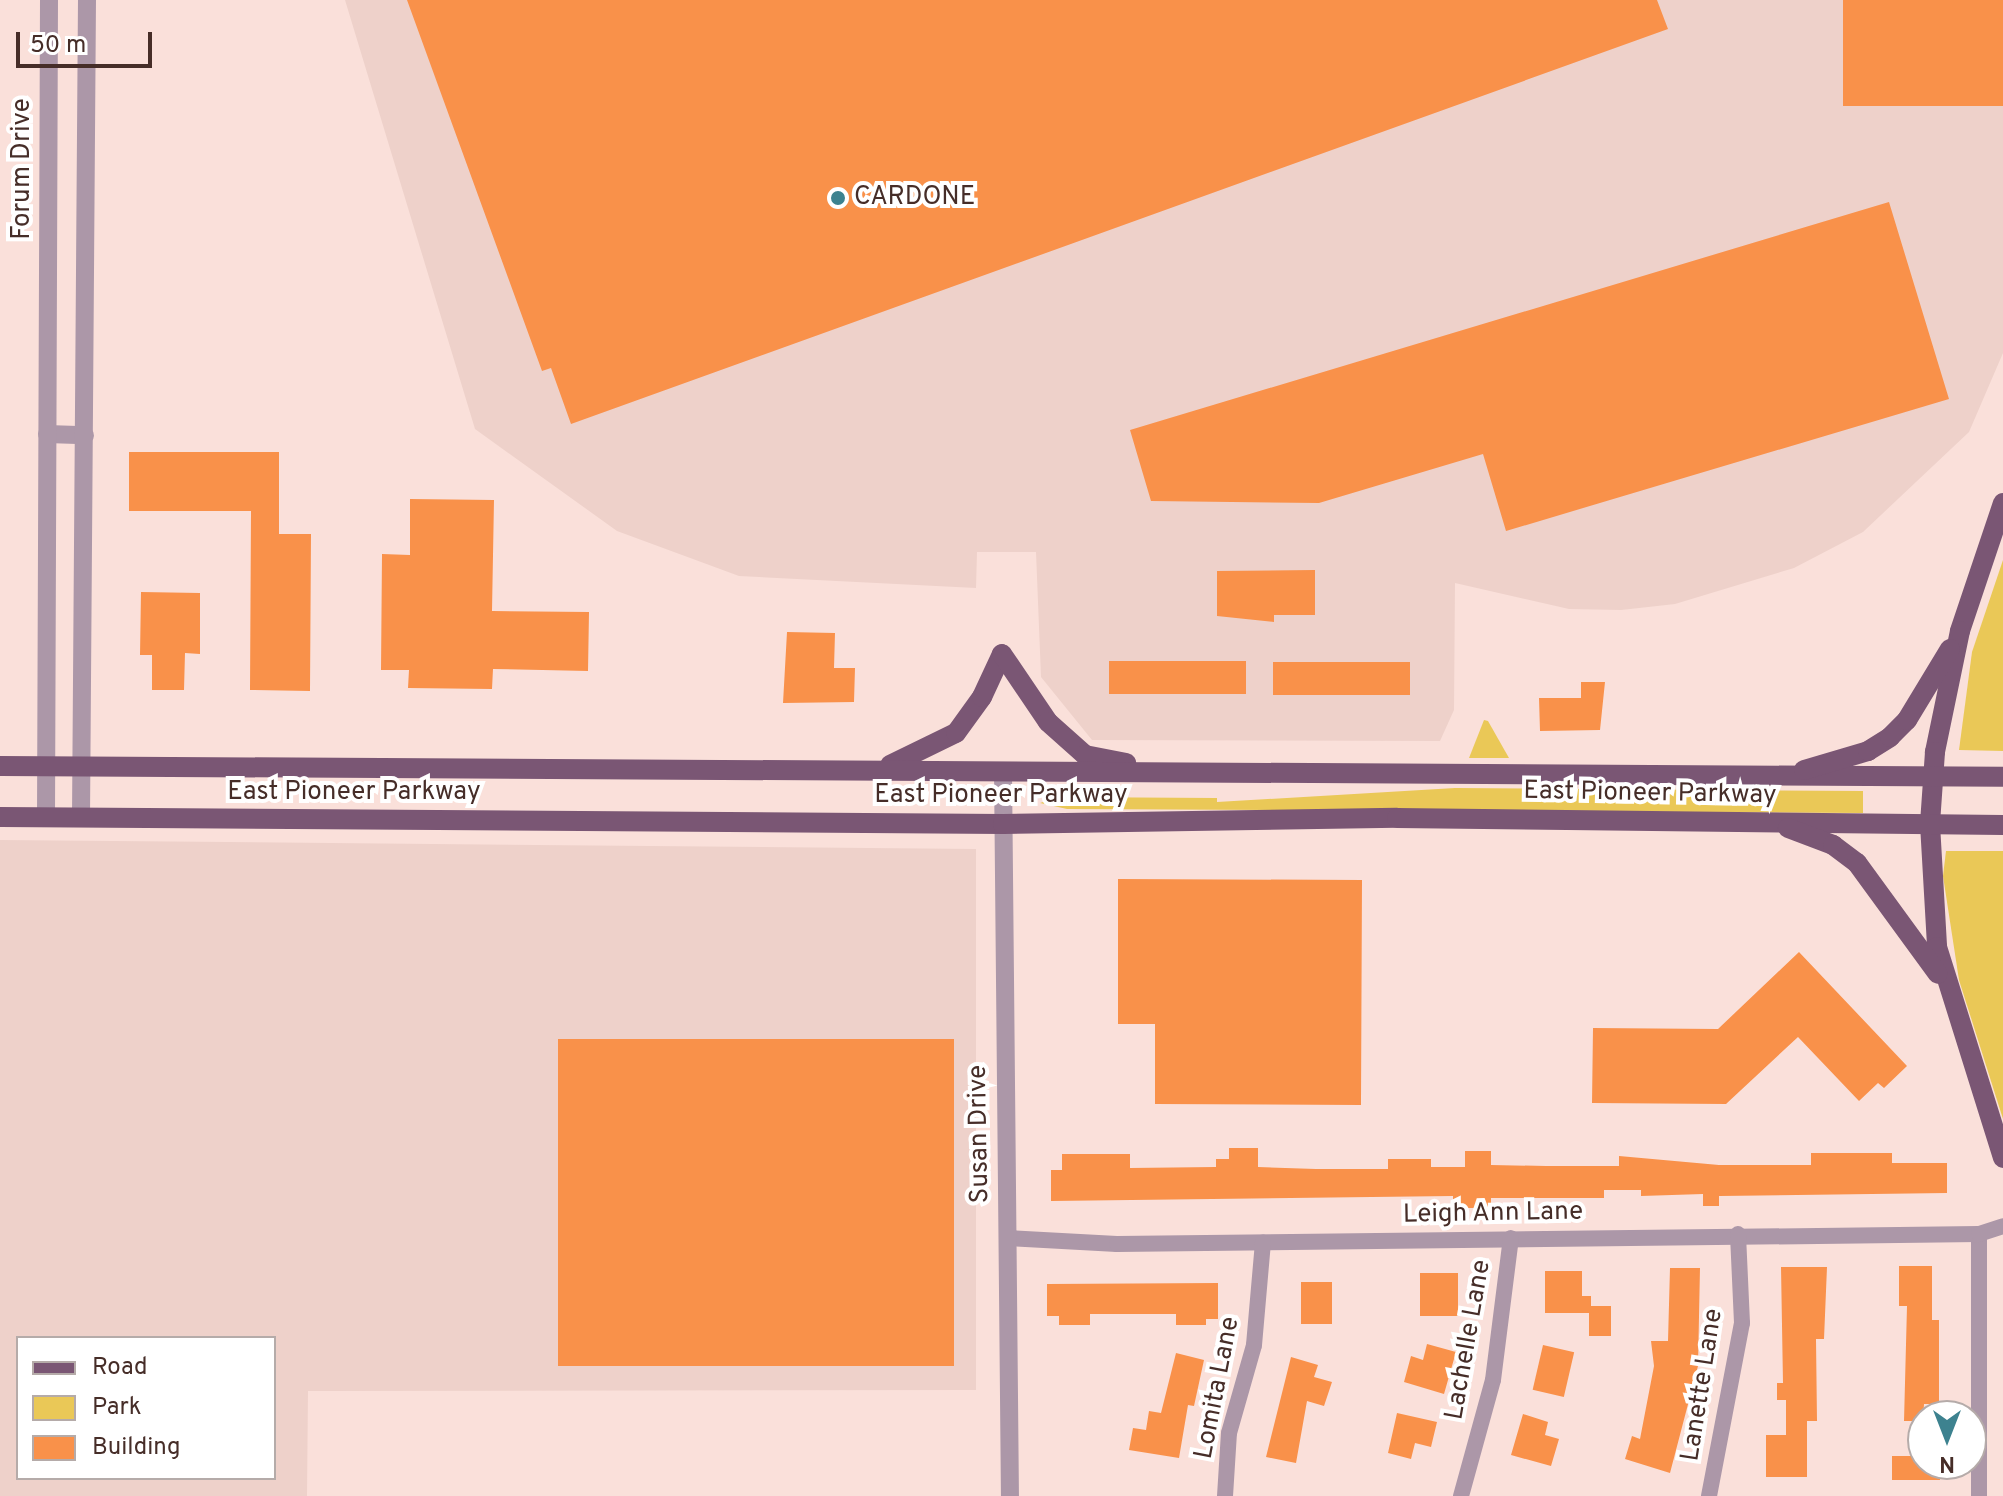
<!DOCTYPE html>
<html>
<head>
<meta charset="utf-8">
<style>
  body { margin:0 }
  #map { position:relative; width:2003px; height:1496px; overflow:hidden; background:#fae0da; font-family:Overpass,sans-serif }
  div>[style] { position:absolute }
  .built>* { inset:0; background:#eed1ca }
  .green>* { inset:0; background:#eac857 }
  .building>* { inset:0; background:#f9914a; transform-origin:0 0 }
  .minor>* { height:16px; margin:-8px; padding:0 8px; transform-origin:8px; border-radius:8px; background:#ac97a8 }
  .tertiary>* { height:18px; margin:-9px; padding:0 9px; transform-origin:9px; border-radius:9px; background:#ac97a8 }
  .primary>* { height:20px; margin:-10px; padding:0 10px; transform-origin:10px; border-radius:10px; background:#7a5674 }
  .dots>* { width:22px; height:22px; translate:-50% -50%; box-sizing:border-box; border:4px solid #fff; border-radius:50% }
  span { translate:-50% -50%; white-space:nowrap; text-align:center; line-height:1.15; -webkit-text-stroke:8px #fff; paint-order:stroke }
  .street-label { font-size:26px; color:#462d28 }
  .poi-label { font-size:26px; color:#462d28 }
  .left { translate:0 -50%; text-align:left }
  .legend { position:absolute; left:16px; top:1336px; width:260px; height:144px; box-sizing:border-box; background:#fff; border:2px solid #b5aba9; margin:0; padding:10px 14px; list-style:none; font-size:24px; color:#462d28 }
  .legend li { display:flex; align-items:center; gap:16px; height:40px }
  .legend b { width:40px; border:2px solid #b5aba9 }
  .north { position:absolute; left:1907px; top:1400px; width:80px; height:80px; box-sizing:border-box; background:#fff; border:2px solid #b5aba9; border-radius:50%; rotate:180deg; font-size:22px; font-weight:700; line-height:32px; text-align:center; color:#462d28 }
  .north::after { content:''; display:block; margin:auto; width:28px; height:36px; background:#3d828f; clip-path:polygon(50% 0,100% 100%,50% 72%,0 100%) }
  .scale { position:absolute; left:16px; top:32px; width:136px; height:36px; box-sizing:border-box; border:4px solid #462d28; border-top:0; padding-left:10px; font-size:24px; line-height:28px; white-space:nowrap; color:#462d28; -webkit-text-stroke:6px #fff; paint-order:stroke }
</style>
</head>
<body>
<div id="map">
  <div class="built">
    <div style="clip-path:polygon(345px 0,2003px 0,2003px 353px,1969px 432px,1863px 532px,1794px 568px,1675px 604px,1621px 610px,1569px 609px,1455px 583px,1454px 710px,1440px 741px,1092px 740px,1041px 677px,1036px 552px,977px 552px,976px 588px,739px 576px,617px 531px,475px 429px)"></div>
    <div style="clip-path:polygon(evenodd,0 840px,976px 849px,976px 1390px,308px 1391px,307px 1496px,0 1496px,0 840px,18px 1338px,274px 1338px,274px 1478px,18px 1478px,18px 1338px)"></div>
  </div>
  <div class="green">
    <div style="clip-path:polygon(2003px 560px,2003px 751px,1959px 750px,1972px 652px)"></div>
    <div style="clip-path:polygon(1484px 720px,1488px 721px,1509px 758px,1469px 758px)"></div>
    <div style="clip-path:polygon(1455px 788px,1863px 791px,1863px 813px,1067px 809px,1040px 803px,1058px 797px,1217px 798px,1217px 802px)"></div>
    <div style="clip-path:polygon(1946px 851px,2003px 851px,2003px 1119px,1959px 980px,1943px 876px)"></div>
  </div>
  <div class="building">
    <div style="clip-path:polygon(407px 0,1657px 0,1668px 29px,571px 424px,551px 368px,542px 371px)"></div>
    <div style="left:1843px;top:0;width:160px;height:106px"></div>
    <div style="clip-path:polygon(1889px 202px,1949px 399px,1506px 531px,1483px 454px,1319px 503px,1151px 501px,1130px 430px)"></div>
    <div style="clip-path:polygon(129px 452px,279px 452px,279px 534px,311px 534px,310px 691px,250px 690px,251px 511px,129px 511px)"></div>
    <div style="clip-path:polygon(410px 499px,494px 500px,492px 611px,589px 612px,588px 671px,493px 669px,492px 689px,408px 688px,409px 670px,381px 670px,382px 554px,410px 555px)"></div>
    <div style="clip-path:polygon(1315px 570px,1315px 615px,1274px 615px,1274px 622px,1217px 616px,1217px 571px)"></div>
    <div style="clip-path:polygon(141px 592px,200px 593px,200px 654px,185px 653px,184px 690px,152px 690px,152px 655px,140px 655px)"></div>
    <div style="clip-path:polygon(787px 632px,835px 633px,834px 668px,855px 668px,854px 702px,783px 703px)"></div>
    <div style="left:1246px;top:661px;width:33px;height:137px;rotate:90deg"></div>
    <div style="left:1273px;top:662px;width:137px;height:33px"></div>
    <div style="clip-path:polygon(1581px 682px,1605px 682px,1600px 730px,1540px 731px,1539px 698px,1581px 698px)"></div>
    <div style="clip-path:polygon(1118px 879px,1362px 880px,1361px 1105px,1155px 1104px,1155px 1024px,1118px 1024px)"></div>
    <div style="clip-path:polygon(1799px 952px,1907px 1066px,1884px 1088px,1878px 1083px,1859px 1101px,1798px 1037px,1726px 1104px,1592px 1103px,1593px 1028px,1718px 1029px)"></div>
    <div style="left:558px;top:1039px;width:396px;height:327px"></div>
    <div style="clip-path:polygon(1229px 1148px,1258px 1148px,1258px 1167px,1316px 1169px,1388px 1169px,1388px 1159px,1431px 1159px,1431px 1167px,1465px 1167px,1465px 1151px,1491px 1151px,1491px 1165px,1546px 1166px,1619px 1166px,1619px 1156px,1719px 1165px,1811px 1165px,1811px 1153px,1892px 1153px,1892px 1163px,1947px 1163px,1947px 1193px,1719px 1196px,1719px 1206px,1703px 1206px,1703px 1194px,1641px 1196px,1641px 1190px,1604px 1190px,1604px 1198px,1491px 1198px,1491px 1208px,1453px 1208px,1453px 1196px,1051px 1201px,1051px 1170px,1062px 1170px,1062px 1154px,1130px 1154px,1130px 1168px,1216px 1167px,1216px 1159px,1229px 1159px)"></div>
    <div style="clip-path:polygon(1899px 1266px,1932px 1266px,1932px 1320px,1939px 1320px,1939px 1404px,1924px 1404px,1923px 1421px,1904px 1421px,1907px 1306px,1899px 1306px)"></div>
    <div style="clip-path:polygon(1781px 1267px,1827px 1267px,1824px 1339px,1816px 1339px,1817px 1421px,1807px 1421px,1807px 1477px,1766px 1477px,1766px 1435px,1786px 1435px,1786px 1400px,1777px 1400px,1777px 1383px,1783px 1383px)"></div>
    <div style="clip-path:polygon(1670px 1268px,1700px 1268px,1698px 1366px,1670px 1473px,1625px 1459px,1632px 1436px,1640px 1439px,1654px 1366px,1651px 1341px,1668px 1341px)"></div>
    <div style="clip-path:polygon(1545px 1271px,1582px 1271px,1582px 1296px,1591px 1296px,1591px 1306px,1611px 1306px,1611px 1336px,1589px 1336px,1589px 1313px,1545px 1313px)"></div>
    <div style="left:1420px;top:1273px;width:38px;height:43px"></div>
    <div style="left:1301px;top:1282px;width:31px;height:42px"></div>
    <div style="clip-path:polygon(1218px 1283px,1218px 1319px,1206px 1319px,1206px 1325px,1176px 1325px,1176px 1314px,1090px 1314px,1090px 1325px,1059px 1325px,1059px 1316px,1047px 1316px,1047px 1284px)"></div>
    <div style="clip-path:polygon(1427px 1344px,1456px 1352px,1444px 1394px,1404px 1382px,1411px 1356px,1423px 1360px)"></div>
    <div style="left:1543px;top:1345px;width:32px;height:46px;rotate:13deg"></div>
    <div style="clip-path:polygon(1176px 1353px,1204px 1360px,1194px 1406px,1188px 1405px,1179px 1458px,1129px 1450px,1133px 1428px,1146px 1430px,1149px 1411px,1161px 1413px)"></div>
    <div style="clip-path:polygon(1291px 1357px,1318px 1365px,1314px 1377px,1332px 1382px,1324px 1406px,1307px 1401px,1296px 1463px,1266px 1457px)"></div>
    <div style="clip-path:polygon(1397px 1413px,1437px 1422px,1431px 1447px,1415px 1443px,1411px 1459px,1388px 1453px)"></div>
    <div style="clip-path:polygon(1523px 1414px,1548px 1422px,1545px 1435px,1559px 1439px,1551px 1466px,1511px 1455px)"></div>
    <div style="clip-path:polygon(1892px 1456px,1923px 1456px,1923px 1464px,1940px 1464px,1940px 1480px,1892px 1480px)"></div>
  </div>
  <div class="minor">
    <div style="left:1979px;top:1234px;width:262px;rotate:90deg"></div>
    <div style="left:1007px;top:1238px;width:110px;rotate:3.1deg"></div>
    <div style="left:1117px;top:1244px;width:862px;rotate:-0.66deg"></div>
    <div style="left:1979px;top:1234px;width:25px;rotate:-18deg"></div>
    <div style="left:1225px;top:1496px;width:63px;rotate:-86.4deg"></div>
    <div style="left:1229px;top:1433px;width:91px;rotate:-74.1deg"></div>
    <div style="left:1254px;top:1345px;width:103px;rotate:-85deg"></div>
    <div style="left:1461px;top:1496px;width:120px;rotate:-74.6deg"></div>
    <div style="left:1493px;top:1380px;width:143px;rotate:-82.8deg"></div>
    <div style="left:1709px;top:1496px;width:176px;rotate:-79.2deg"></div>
    <div style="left:1742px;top:1323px;width:89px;rotate:-92.6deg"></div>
  </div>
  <div class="tertiary">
    <div style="left:47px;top:434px;width:38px;rotate:2deg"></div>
    <div style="left:1003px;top:771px;width:725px;rotate:89.45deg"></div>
    <div style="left:81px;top:817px;width:817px;rotate:-89.58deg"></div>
    <div style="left:46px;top:818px;width:818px;rotate:-89.79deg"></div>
  </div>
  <div class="primary">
    <div style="left:2003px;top:503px;width:135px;rotate:108.6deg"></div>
    <div style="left:1960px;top:631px;width:124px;rotate:101.7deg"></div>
    <div style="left:1935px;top:752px;width:72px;rotate:94deg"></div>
    <div style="left:1930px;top:824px;width:123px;rotate:86.7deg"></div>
    <div style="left:1937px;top:947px;width:221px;rotate:72.6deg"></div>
    <div style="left:890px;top:765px;width:73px;rotate:-25.9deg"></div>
    <div style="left:956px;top:733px;width:44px;rotate:-54.2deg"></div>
    <div style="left:982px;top:697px;width:47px;rotate:-65.1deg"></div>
    <div style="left:1002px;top:654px;width:82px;rotate:55.9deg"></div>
    <div style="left:1048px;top:722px;width:50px;rotate:41.7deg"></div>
    <div style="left:1085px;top:755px;width:42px;rotate:11deg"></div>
    <div style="left:0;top:766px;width:2003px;rotate:0.31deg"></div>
    <div style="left:1804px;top:770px;width:67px;rotate:-16.5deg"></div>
    <div style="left:1868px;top:751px;width:26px;rotate:-32deg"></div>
    <div style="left:1890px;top:737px;width:24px;rotate:-45deg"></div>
    <div style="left:1907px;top:720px;width:83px;rotate:-58.8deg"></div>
    <div style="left:0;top:817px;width:1003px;rotate:0.4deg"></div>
    <div style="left:1003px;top:824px;width:394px;rotate:-0.9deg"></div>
    <div style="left:1397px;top:818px;width:606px;rotate:0.66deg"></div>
    <div style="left:1788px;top:828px;width:48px;rotate:20.7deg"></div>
    <div style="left:1833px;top:845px;width:30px;rotate:37deg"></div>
    <div style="left:1857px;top:863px;width:137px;rotate:53.9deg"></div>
  </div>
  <div class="dots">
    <div style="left:838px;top:198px;background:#3d828f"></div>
  </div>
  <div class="street-label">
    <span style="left:23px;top:169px;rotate:-90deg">Forum Drive</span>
    <span style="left:354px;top:793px">East Pioneer Parkway</span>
    <span style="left:1650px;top:794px;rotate:1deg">East Pioneer Parkway</span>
    <span style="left:1001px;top:796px">East Pioneer Parkway</span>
    <span style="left:980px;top:1134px;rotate:-91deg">Susan Drive</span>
    <span style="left:1493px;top:1214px;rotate:-1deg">Leigh Ann Lane</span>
    <span style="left:1469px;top:1340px;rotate:-80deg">Lachelle Lane</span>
    <span style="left:1703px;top:1385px;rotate:-81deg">Lanette Lane</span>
    <span style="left:1218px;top:1388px;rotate:-79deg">Lomita Lane</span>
  </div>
  <div class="poi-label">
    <span class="left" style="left:854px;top:198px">CARDONE</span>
  </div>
  <ul class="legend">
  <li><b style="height:10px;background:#7a5674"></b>Road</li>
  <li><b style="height:22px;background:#eac857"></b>Park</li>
  <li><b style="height:22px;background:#f9914a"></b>Building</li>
  </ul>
  <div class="north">N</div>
  <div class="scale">50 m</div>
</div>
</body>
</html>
